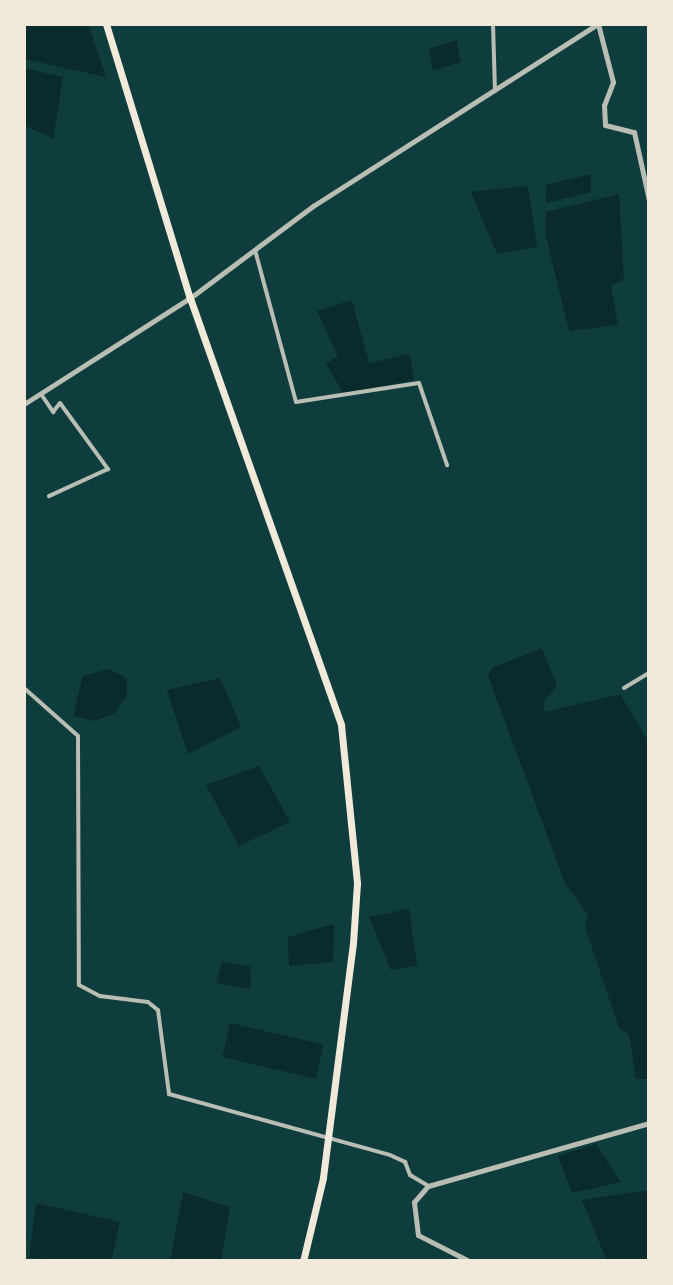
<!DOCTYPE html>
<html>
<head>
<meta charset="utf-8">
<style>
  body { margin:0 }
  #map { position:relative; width:673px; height:1285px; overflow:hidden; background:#0f3d3e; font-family:Commissioner,sans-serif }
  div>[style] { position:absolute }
  .water>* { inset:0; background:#0a2a2b; transform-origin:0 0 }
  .minor>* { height:4px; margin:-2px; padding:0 2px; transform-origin:2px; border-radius:2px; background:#b8beb3 }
  .tertiary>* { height:5px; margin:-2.5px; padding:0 2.5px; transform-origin:2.5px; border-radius:2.5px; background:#b8beb3 }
  .trunk>* { height:7px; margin:-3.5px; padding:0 3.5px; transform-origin:3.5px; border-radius:3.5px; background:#f1e9da }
  span { translate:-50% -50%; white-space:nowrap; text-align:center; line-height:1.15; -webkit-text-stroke:8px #f1e9da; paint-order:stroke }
  .frame { position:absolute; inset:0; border:26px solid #f1e9da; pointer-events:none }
</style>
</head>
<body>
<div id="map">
  <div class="water">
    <div style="clip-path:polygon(24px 24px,88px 24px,106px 77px,24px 59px)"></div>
    <div style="clip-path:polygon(457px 40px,460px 62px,433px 71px,429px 49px)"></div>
    <div style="clip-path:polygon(24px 68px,63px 77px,53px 139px,24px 125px)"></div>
    <div style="clip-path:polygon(591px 174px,591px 192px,546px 203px,546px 185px)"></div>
    <div style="clip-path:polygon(528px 186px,537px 247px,497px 254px,471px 192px)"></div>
    <div style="clip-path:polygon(619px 194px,624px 280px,611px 286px,618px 325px,569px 331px,545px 233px,546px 212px)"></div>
    <div style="clip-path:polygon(352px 300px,369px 363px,410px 354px,414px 380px,344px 394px,326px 364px,338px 356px,317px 311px)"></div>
    <div style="clip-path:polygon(542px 648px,557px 686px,543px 702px,545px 712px,620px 694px,649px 742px,649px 1079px,636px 1079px,629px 1034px,619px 1028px,585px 927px,588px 916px,565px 883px,488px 676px,492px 668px)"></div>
    <div style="clip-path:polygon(110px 669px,127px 679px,127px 696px,114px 714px,94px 721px,73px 716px,83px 676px)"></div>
    <div style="clip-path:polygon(220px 678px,241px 727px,188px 754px,167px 690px)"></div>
    <div style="clip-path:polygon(259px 766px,290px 822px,239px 846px,206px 785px)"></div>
    <div style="clip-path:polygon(409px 909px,417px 966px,391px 970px,369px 917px)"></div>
    <div style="clip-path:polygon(334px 924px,333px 962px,289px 966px,288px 937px)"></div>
    <div style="clip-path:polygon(222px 962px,250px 966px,251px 989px,216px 983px)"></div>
    <div style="left:230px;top:1023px;width:96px;height:35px;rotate:13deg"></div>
    <div style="clip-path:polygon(596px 1144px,621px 1182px,572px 1193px,558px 1156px)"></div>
    <div style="clip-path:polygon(649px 1190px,649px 1261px,607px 1261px,582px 1200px)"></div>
    <div style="clip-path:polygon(183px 1192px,230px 1207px,221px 1261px,170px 1261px)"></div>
    <div style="clip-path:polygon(36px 1203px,120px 1222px,111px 1261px,29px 1258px)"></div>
  </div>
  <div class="minor">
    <div style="left:493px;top:24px;width:67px;rotate:88.3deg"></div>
    <div style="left:255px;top:250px;width:157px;rotate:74.9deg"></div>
    <div style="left:296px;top:402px;width:124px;rotate:-8.8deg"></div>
    <div style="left:419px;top:383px;width:87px;rotate:71.1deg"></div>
    <div style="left:41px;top:394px;width:22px;rotate:56deg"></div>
    <div style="left:53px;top:412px;width:11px;rotate:-52deg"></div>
    <div style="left:60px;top:403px;width:82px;rotate:54deg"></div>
    <div style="left:108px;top:469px;width:65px;rotate:155.4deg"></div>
    <div style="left:24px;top:688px;width:72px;rotate:41.6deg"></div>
    <div style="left:78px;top:736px;width:249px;rotate:89.8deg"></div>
    <div style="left:79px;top:985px;width:24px;rotate:28deg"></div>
    <div style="left:100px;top:996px;width:48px;rotate:7.1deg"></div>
    <div style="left:148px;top:1002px;width:13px;rotate:39deg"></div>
    <div style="left:158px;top:1010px;width:85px;rotate:82.5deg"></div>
    <div style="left:169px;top:1094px;width:229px;rotate:15.4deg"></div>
    <div style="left:390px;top:1155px;width:17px;rotate:25deg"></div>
    <div style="left:405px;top:1162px;width:14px;rotate:69deg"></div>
    <div style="left:410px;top:1175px;width:21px;rotate:31deg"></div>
    <div style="left:624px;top:688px;width:29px;rotate:-31deg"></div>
  </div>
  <div class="tertiary">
    <div style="left:598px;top:24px;width:60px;rotate:75.5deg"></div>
    <div style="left:613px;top:82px;width:25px;rotate:111deg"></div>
    <div style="left:604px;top:105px;width:20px;rotate:87deg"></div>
    <div style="left:605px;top:125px;width:30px;rotate:14deg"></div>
    <div style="left:634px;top:132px;width:70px;rotate:77.6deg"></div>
    <div style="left:24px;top:404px;width:197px;rotate:-32.6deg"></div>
    <div style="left:190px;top:298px;width:154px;rotate:-36.8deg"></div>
    <div style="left:313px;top:206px;width:338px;rotate:-32.6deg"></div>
    <div style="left:469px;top:1261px;width:57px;rotate:-153deg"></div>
    <div style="left:418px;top:1235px;width:33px;rotate:-97deg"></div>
    <div style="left:414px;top:1202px;width:21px;rotate:-49deg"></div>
    <div style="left:428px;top:1186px;width:230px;rotate:-15.9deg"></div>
  </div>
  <div class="trunk">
    <div style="left:106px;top:24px;width:287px;rotate:73deg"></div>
    <div style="left:190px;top:298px;width:453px;rotate:70.5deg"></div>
    <div style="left:341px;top:725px;width:159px;rotate:84.2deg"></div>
    <div style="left:357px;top:883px;width:60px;rotate:93.8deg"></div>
    <div style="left:353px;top:943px;width:237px;rotate:97.3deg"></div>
    <div style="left:323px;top:1178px;width:85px;rotate:103.5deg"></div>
  </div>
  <div class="frame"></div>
</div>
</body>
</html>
